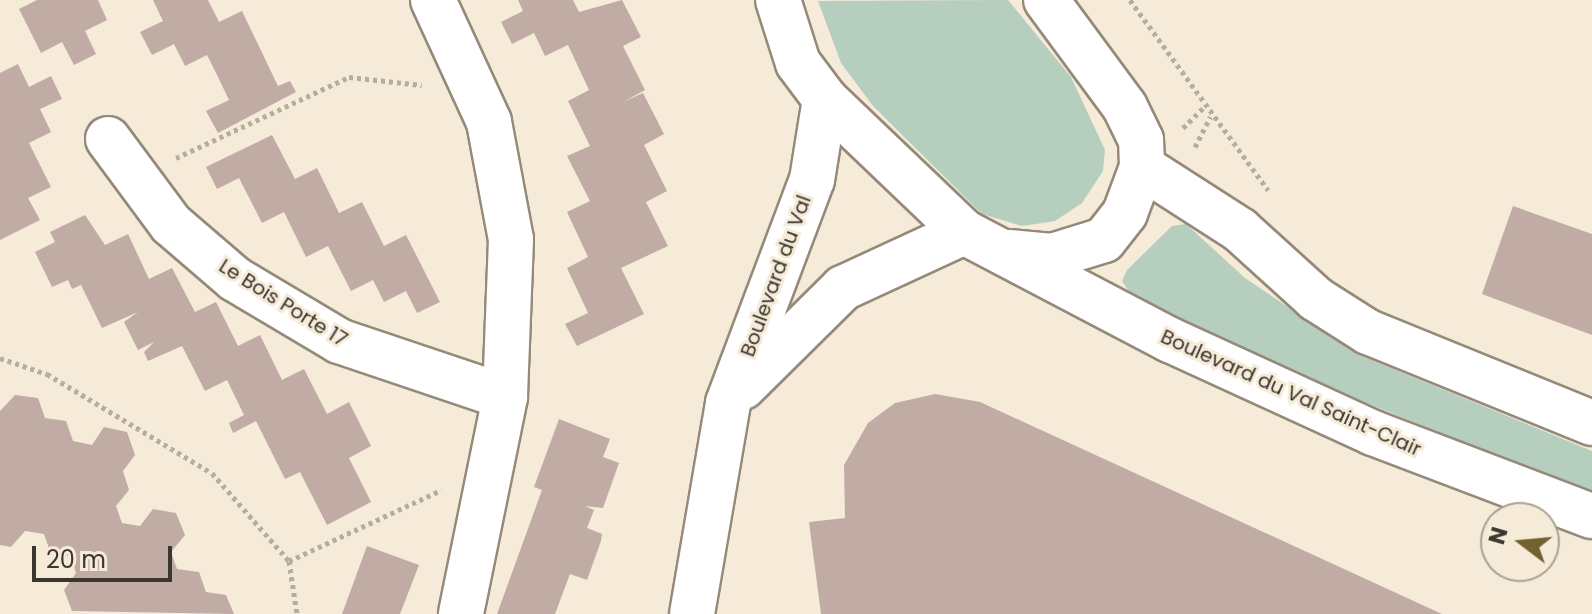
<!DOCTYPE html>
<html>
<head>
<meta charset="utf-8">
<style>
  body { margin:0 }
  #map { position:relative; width:1592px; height:614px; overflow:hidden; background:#f6ead8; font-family:Poppins,sans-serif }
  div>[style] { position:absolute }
  .green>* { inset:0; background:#b5cebe }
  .building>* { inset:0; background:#c1aba5 }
  .path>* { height:5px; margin-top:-2.5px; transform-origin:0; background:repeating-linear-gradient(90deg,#b7ad9f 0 4px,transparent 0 8px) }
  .roads { filter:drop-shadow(2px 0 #958a7a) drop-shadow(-2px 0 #958a7a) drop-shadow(0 2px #958a7a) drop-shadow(0 -2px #958a7a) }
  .minor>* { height:44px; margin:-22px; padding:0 22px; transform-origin:22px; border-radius:22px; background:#fff }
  span { translate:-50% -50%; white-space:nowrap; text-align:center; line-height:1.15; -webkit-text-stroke:6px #f6ead8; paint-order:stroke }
  .street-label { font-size:20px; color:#3b362f }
  .north { position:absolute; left:1480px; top:502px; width:80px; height:80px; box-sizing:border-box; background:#f6ead8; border:2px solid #aba294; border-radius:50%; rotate:286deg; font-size:22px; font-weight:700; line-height:32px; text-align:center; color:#3b362f }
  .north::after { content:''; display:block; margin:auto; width:28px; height:36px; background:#716230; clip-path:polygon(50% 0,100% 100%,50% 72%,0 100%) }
  .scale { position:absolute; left:32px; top:546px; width:140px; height:36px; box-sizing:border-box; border:4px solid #3b362f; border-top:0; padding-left:10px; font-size:24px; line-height:28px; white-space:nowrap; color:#3b362f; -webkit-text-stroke:6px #f6ead8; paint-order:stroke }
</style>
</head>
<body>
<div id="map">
  <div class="green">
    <div style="clip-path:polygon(1008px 0,1071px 77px,1105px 150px,1103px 171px,1082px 203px,1055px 221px,1022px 226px,982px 214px,873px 106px,841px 63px,818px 1px)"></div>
    <div style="clip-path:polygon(1186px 224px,1245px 278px,1357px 354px,1592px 451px,1592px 493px,1254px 358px,1132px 296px,1122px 281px,1127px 270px,1172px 226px)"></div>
  </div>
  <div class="building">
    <div style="clip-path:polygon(37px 0,98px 0,107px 20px,85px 31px,96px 54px,74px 65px,62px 42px,41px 53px,19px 9px)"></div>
    <div style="clip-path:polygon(153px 0,208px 0,219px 22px,242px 11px,278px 86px,290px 81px,296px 92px,218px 133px,206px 111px,229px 100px,218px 77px,207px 55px,185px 66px,174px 44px,152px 55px,140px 32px,163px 21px)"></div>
    <div style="clip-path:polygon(518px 0,573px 0,579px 12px,622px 0,641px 37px,623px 46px,645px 90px,623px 102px,643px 93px,664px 134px,644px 145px,667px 191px,646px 202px,668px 246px,621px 268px,644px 314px,577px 346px,565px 324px,588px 313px,567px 268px,588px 257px,567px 212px,590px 201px,567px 156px,590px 146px,568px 101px,589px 90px,568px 45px,545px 56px,534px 33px,512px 44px,501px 22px,523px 11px)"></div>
    <div style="clip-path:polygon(18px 64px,29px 87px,51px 76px,62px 99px,40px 109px,51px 132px,29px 143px,51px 187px,28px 198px,40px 220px,0 240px,0 73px)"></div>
    <div style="clip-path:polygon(272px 135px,295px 179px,317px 168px,339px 213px,362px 202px,384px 246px,406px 235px,440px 302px,417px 313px,406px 291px,384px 302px,373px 280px,351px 291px,328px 246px,306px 257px,284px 212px,262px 223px,239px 178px,217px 189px,206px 167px)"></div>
    <div style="clip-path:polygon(1513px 206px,1592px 234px,1592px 335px,1482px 294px)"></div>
    <div style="clip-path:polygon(85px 215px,105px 245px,128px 234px,149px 279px,172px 268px,195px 312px,216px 302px,238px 346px,260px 335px,282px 380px,304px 369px,327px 414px,349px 402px,371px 446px,349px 458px,371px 502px,327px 525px,300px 472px,285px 479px,256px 421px,233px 433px,229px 423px,244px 415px,227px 380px,205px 391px,182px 346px,148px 361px,144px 352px,154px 342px,138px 350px,124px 322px,138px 312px,102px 328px,81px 285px,72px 289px,68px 280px,52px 287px,35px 252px,55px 242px,50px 232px)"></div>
    <div style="clip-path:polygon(935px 394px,980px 402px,1442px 614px,821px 614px,809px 522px,845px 518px,844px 465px,868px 423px,895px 403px)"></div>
    <div style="clip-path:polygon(15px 395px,38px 398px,45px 418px,66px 421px,73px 441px,92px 445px,104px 427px,127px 432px,135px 455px,123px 471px,129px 490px,116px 506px,122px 523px,140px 526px,153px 509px,176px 513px,185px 535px,171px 552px,177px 569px,199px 572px,206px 592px,226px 595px,234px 614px,72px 611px,64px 590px,76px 573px,70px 556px,51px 554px,44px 534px,25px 531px,11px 547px,0 545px,0 411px)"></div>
    <div style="clip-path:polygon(559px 419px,610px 439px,603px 457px,619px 463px,603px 508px,585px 506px,594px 510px,587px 528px,602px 534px,601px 541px,587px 580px,570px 574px,555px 614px,497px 614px,542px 490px,534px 487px)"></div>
    <div style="clip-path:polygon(367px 546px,419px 565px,400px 614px,342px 614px)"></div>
  </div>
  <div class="path">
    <div style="left:1130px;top:0;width:235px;rotate:54deg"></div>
    <div style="left:1183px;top:128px;width:28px;rotate:-45deg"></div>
    <div style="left:1195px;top:147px;width:34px;rotate:-63deg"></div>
    <div style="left:176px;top:158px;width:191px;rotate:-25.1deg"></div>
    <div style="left:349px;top:77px;width:73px;rotate:6.3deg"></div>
    <div style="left:0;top:358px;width:50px;rotate:18.8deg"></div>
    <div style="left:47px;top:374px;width:192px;rotate:31deg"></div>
    <div style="left:212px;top:473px;width:117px;rotate:48.8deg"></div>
    <div style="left:289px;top:561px;width:54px;rotate:81.4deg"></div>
    <div style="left:289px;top:561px;width:168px;rotate:-25deg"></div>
  </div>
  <div class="roads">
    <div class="minor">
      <div style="left:433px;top:0;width:134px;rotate:65.3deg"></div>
      <div style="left:489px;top:122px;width:119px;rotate:79.4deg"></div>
      <div style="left:511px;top:239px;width:158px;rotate:92.2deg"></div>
      <div style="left:505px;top:397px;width:221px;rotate:101.5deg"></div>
      <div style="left:778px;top:0;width:66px;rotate:72.4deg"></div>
      <div style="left:798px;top:63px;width:45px;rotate:53.1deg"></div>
      <div style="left:825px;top:99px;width:192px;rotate:43.7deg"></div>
      <div style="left:964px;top:232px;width:233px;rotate:27.7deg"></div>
      <div style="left:1170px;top:340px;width:223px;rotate:24.6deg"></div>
      <div style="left:1373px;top:433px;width:234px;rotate:20.8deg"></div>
      <div style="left:108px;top:139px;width:106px;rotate:53.5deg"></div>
      <div style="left:171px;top:224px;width:84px;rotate:40.7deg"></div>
      <div style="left:235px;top:279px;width:121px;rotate:30.8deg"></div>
      <div style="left:339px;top:341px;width:175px;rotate:18.6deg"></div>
      <div style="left:1142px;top:167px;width:117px;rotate:32.7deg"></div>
      <div style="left:1240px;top:230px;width:103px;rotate:42.2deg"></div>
      <div style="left:1316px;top:299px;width:62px;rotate:32.4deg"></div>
      <div style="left:1368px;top:332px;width:242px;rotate:22.1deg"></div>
      <div style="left:1009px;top:252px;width:43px;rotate:5.3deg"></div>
      <div style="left:1052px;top:256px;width:54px;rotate:-17.1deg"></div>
      <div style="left:1104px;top:240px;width:34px;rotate:-52deg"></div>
      <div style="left:1125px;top:213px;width:49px;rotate:-69.7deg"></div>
      <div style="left:1142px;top:167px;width:27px;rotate:-92deg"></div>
      <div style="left:1141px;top:140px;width:37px;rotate:-116deg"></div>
      <div style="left:1125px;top:107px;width:133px;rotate:-126.4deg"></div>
      <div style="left:743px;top:387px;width:141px;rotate:-44.7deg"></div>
      <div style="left:843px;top:288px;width:133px;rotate:-24.8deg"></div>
      <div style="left:692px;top:614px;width:214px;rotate:-80.3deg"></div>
      <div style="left:728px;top:403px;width:238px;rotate:-69.4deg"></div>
      <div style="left:812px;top:180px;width:82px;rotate:-80.9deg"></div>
    </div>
  </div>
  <div class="street-label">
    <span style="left:776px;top:276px;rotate:-70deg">Boulevard du Val</span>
    <span style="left:283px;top:303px;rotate:32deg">Le Bois Porte 17</span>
    <span style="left:1291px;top:393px;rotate:24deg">Boulevard du Val Saint-Clair</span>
  </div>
  <div class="north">N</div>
  <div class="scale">20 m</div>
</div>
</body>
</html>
